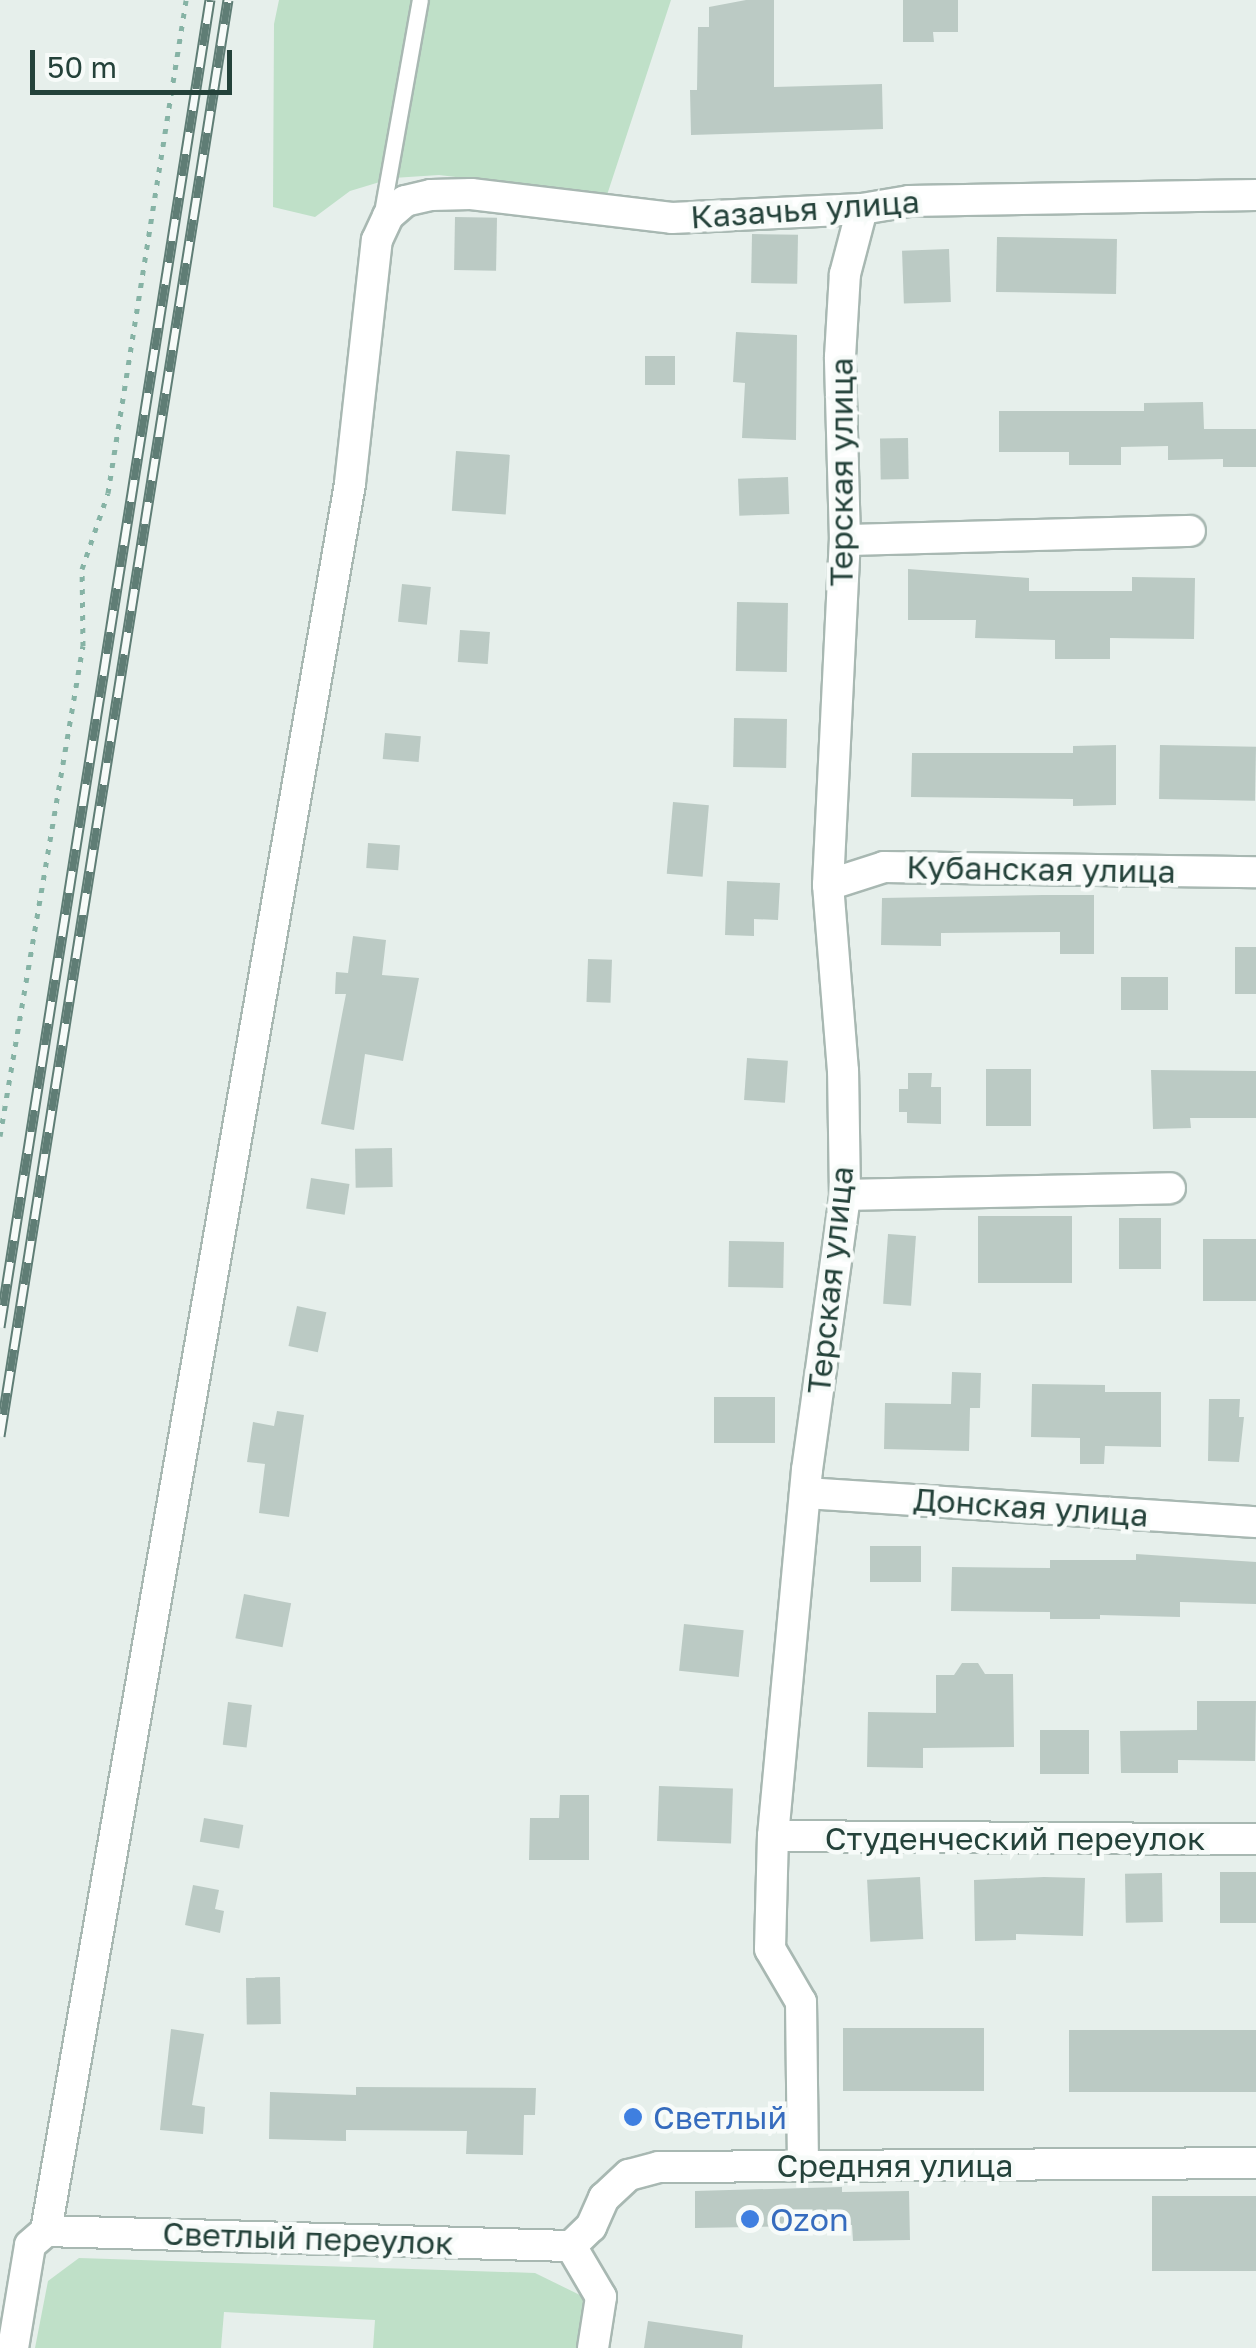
<!DOCTYPE html>
<html>
<head>
<meta charset="utf-8">
<style>
  body { margin:0 }
  #map { position:relative; width:1256px; height:2348px; overflow:hidden; background:#e6efeb; font-family:"Golos Text",sans-serif }
  div>[style] { position:absolute }
  .green>* { inset:0; background:#bfe0c8 }
  .building>* { inset:0; background:#bbcac4; transform-origin:0 0 }
  .path>* { height:5px; margin-top:-2.5px; transform-origin:0; background:repeating-linear-gradient(90deg,#86b3a5 0 5px,transparent 0 13px) }
  .roads { filter:drop-shadow(2px 0 #a8b8b2) drop-shadow(-2px 0 #a8b8b2) drop-shadow(0 2px #a8b8b2) drop-shadow(0 -2px #a8b8b2) }
  .lane>* { height:15px; margin:-7.5px; padding:0 7.5px; transform-origin:7.5px; border-radius:7.5px; background:#fff }
  .street>* { height:30px; margin:-15px; padding:0 15px; transform-origin:15px; border-radius:15px; background:#fff }
  .secondary>* { height:30px; margin:-15px; padding:0 15px; transform-origin:15px; border-radius:15px; background:#fff }
  .rail>* { height:11px; margin-top:-5.5px; transform-origin:0; background:repeating-linear-gradient(90deg,#f7fbf9 0 22px,#5f7d75 0 44px); box-sizing:border-box; border-block:2px solid #5f7d75 }
  .dots>* { width:28px; height:28px; translate:-50% -50%; box-sizing:border-box; border:5px solid #f7fbf9; border-radius:50% }
  span { translate:-50% -50%; white-space:nowrap; text-align:center; line-height:1.15; -webkit-text-stroke:9px #f7fbf9; paint-order:stroke }
  .street-label { font-size:32px; color:#24423a }
  .shop-label { font-size:32px; color:#366cbe }
  .left { translate:0 -50%; text-align:left }
  .scale { position:absolute; left:30px; top:50px; width:202px; height:45px; box-sizing:border-box; border:5px solid #24423a; border-top:0; padding-left:12px; font-size:30px; line-height:35px; white-space:nowrap; color:#24423a; -webkit-text-stroke:8px #f7fbf9; paint-order:stroke }
</style>
</head>
<body>
<div id="map">
  <div class="green">
    <div style="clip-path:polygon(279px 0,671px 0,607px 195px,439px 175px,393px 178px,350px 191px,315px 217px,273px 207px,274px 24px)"></div>
    <div style="clip-path:polygon(79px 2258px,535px 2273px,584px 2297px,577px 2348px,373px 2348px,375px 2320px,224px 2312px,221px 2348px,35px 2348px,48px 2281px)"></div>
  </div>
  <div class="building">
    <div style="clip-path:polygon(746px 0,774px 0,774px 87px,882px 84px,883px 129px,691px 135px,690px 90px,697px 90px,698px 27px,709px 27px,709px 7px)"></div>
    <div style="clip-path:polygon(903px 0,958px 0,958px 32px,933px 32px,934px 42px,903px 42px)"></div>
    <div style="left:455px;top:217px;width:42px;height:53px;rotate:1deg"></div>
    <div style="left:752px;top:234px;width:46px;height:49px;rotate:1deg"></div>
    <div style="left:997px;top:237px;width:120px;height:55px;rotate:1deg"></div>
    <div style="left:949px;top:249px;width:53px;height:47px;rotate:88deg"></div>
    <div style="clip-path:polygon(736px 332px,797px 335px,796px 440px,742px 438px,745px 383px,733px 382px)"></div>
    <div style="left:645px;top:356px;width:30px;height:29px"></div>
    <div style="clip-path:polygon(1203px 402px,1204px 429px,1256px 429px,1256px 467px,1223px 467px,1223px 459px,1168px 460px,1168px 446px,1121px 447px,1121px 465px,1069px 465px,1069px 452px,999px 452px,999px 411px,1144px 411px,1144px 403px)"></div>
    <div style="left:908px;top:438px;width:41px;height:28px;rotate:89deg"></div>
    <div style="left:456px;top:451px;width:54px;height:60px;rotate:4deg"></div>
    <div style="left:788px;top:477px;width:37px;height:50px;rotate:88deg"></div>
    <div style="clip-path:polygon(908px 569px,1029px 578px,1029px 591px,1132px 591px,1132px 577px,1195px 578px,1194px 639px,1110px 638px,1110px 659px,1055px 659px,1055px 640px,975px 638px,976px 620px,908px 620px)"></div>
    <div style="left:402px;top:584px;width:29px;height:38px;rotate:6deg"></div>
    <div style="left:737px;top:602px;width:51px;height:69px;rotate:1deg"></div>
    <div style="left:460px;top:630px;width:30px;height:32px;rotate:4deg"></div>
    <div style="left:734px;top:718px;width:53px;height:49px;rotate:1deg"></div>
    <div style="left:385px;top:733px;width:36px;height:26px;rotate:5deg"></div>
    <div style="clip-path:polygon(1116px 745px,1116px 805px,1073px 806px,1073px 799px,911px 797px,912px 753px,1073px 753px,1073px 746px)"></div>
    <div style="left:1160px;top:745px;width:96px;height:54px;rotate:1deg"></div>
    <div style="left:673px;top:802px;width:36px;height:72px;rotate:5deg"></div>
    <div style="left:368px;top:843px;width:32px;height:25px;rotate:4deg"></div>
    <div style="clip-path:polygon(727px 881px,780px 883px,778px 920px,754px 919px,754px 936px,725px 935px)"></div>
    <div style="clip-path:polygon(1043px 895px,1094px 895px,1094px 954px,1060px 954px,1060px 932px,941px 933px,941px 946px,881px 945px,882px 898px)"></div>
    <div style="clip-path:polygon(353px 936px,386px 940px,382px 975px,419px 978px,403px 1061px,365px 1054px,354px 1130px,321px 1124px,346px 994px,335px 994px,336px 972px,348px 973px)"></div>
    <div style="left:1235px;top:947px;width:21px;height:47px"></div>
    <div style="left:588px;top:959px;width:24px;height:43px;rotate:2deg"></div>
    <div style="left:1121px;top:977px;width:47px;height:33px"></div>
    <div style="left:747px;top:1058px;width:41px;height:42px;rotate:4deg"></div>
    <div style="left:986px;top:1069px;width:45px;height:57px"></div>
    <div style="clip-path:polygon(1151px 1070px,1256px 1071px,1256px 1118px,1190px 1118px,1191px 1128px,1153px 1129px)"></div>
    <div style="clip-path:polygon(908px 1073px,932px 1073px,931px 1087px,941px 1087px,941px 1124px,907px 1123px,907px 1112px,899px 1112px,899px 1089px,908px 1089px)"></div>
    <div style="left:392px;top:1148px;width:39px;height:37px;rotate:89deg"></div>
    <div style="left:311px;top:1178px;width:39px;height:31px;rotate:9deg"></div>
    <div style="left:978px;top:1216px;width:94px;height:67px"></div>
    <div style="left:1119px;top:1218px;width:42px;height:51px"></div>
    <div style="left:888px;top:1234px;width:28px;height:70px;rotate:4deg"></div>
    <div style="left:1256px;top:1239px;width:62px;height:53px;rotate:90deg"></div>
    <div style="left:729px;top:1241px;width:55px;height:46px;rotate:1deg"></div>
    <div style="left:297px;top:1306px;width:30px;height:41px;rotate:12deg"></div>
    <div style="clip-path:polygon(952px 1372px,981px 1373px,980px 1408px,970px 1408px,969px 1451px,884px 1449px,885px 1403px,951px 1404px)"></div>
    <div style="clip-path:polygon(1032px 1384px,1105px 1385px,1105px 1392px,1161px 1392px,1161px 1447px,1105px 1446px,1104px 1464px,1080px 1464px,1080px 1438px,1031px 1437px)"></div>
    <div style="left:714px;top:1397px;width:61px;height:46px"></div>
    <div style="clip-path:polygon(1209px 1399px,1240px 1399px,1239px 1417px,1244px 1417px,1239px 1462px,1208px 1461px)"></div>
    <div style="clip-path:polygon(277px 1411px,304px 1415px,289px 1517px,259px 1513px,265px 1464px,247px 1462px,253px 1422px,274px 1426px)"></div>
    <div style="left:870px;top:1546px;width:51px;height:36px"></div>
    <div style="clip-path:polygon(1136px 1554px,1256px 1562px,1256px 1604px,1180px 1602px,1180px 1617px,1100px 1615px,1100px 1619px,1050px 1619px,1050px 1612px,951px 1611px,952px 1567px,1050px 1568px,1050px 1560px,1136px 1560px)"></div>
    <div style="left:244px;top:1594px;width:48px;height:45px;rotate:11deg"></div>
    <div style="left:684px;top:1624px;width:60px;height:47px;rotate:6deg"></div>
    <div style="clip-path:polygon(962px 1663px,978px 1663px,985px 1674px,1013px 1674px,1014px 1747px,923px 1748px,923px 1768px,867px 1767px,868px 1712px,936px 1713px,936px 1675px,954px 1675px)"></div>
    <div style="clip-path:polygon(1197px 1701px,1256px 1701px,1255px 1761px,1178px 1760px,1178px 1773px,1121px 1773px,1120px 1731px,1197px 1730px)"></div>
    <div style="left:228px;top:1702px;width:24px;height:43px;rotate:7deg"></div>
    <div style="left:1040px;top:1730px;width:49px;height:44px"></div>
    <div style="left:659px;top:1786px;width:74px;height:55px;rotate:2deg"></div>
    <div style="clip-path:polygon(560px 1795px,589px 1795px,589px 1860px,529px 1860px,530px 1818px,559px 1818px)"></div>
    <div style="left:204px;top:1818px;width:40px;height:24px;rotate:10deg"></div>
    <div style="left:1256px;top:1872px;width:51px;height:36px;rotate:90deg"></div>
    <div style="left:1162px;top:1873px;width:49px;height:37px;rotate:89deg"></div>
    <div style="left:920px;top:1877px;width:62px;height:53px;rotate:87deg"></div>
    <div style="clip-path:polygon(1044px 1877px,1085px 1878px,1083px 1936px,1016px 1934px,1016px 1940px,975px 1941px,974px 1880px)"></div>
    <div style="clip-path:polygon(193px 1885px,219px 1890px,215px 1909px,224px 1911px,220px 1933px,185px 1925px)"></div>
    <div style="left:280px;top:1977px;width:47px;height:34px;rotate:89deg"></div>
    <div style="left:984px;top:2028px;width:63px;height:141px;rotate:90deg"></div>
    <div style="clip-path:polygon(171px 2029px,204px 2034px,192px 2105px,205px 2107px,203px 2134px,160px 2130px)"></div>
    <div style="left:1256px;top:2030px;width:62px;height:187px;rotate:90deg"></div>
    <div style="clip-path:polygon(356px 2087px,536px 2088px,535px 2115px,524px 2115px,523px 2155px,466px 2154px,467px 2131px,346px 2130px,346px 2141px,269px 2139px,270px 2092px,356px 2095px)"></div>
    <div style="clip-path:polygon(842px 2187px,842px 2192px,909px 2191px,910px 2240px,853px 2241px,852px 2225px,695px 2228px,695px 2191px)"></div>
    <div style="left:1256px;top:2196px;width:75px;height:104px;rotate:90deg"></div>
    <div style="clip-path:polygon(648px 2321px,743px 2335px,742px 2348px,644px 2348px)"></div>
  </div>
  <div class="path">
    <div style="left:0;top:1136px;width:497px;rotate:-80.4deg"></div>
    <div style="left:83px;top:646px;width:77px;rotate:-90.7deg"></div>
    <div style="left:82px;top:569px;width:80px;rotate:-71.1deg"></div>
    <div style="left:108px;top:493px;width:499px;rotate:-81deg"></div>
  </div>
  <div class="roads">
    <div class="lane">
      <div style="left:381px;top:218px;width:221px;rotate:-79.9deg"></div>
    </div>
    <div class="street">
      <div style="left:845px;top:540px;width:345px;rotate:-1.5deg"></div>
      <div style="left:828px;top:885px;width:59px;rotate:-17.8deg"></div>
      <div style="left:884px;top:867px;width:372px;rotate:0.8deg"></div>
      <div style="left:845px;top:1195px;width:325px;rotate:-1.2deg"></div>
      <div style="left:805px;top:1493px;width:452px;rotate:3.7deg"></div>
      <div style="left:773px;top:1836px;width:483px;rotate:0.4deg"></div>
      <div style="left:803px;top:2165px;width:163px;rotate:-90.7deg"></div>
      <div style="left:801px;top:2002px;width:61px;rotate:-120.3deg"></div>
      <div style="left:770px;top:1949px;width:113px;rotate:-88.5deg"></div>
      <div style="left:773px;top:1836px;width:368px;rotate:-84.7deg"></div>
      <div style="left:807px;top:1470px;width:278px;rotate:-82.1deg"></div>
      <div style="left:845px;top:1195px;width:124px;rotate:-90.9deg"></div>
      <div style="left:843px;top:1071px;width:187px;rotate:-94.6deg"></div>
      <div style="left:828px;top:885px;width:345px;rotate:-87.2deg"></div>
      <div style="left:845px;top:540px;width:183px;rotate:-91.6deg"></div>
      <div style="left:840px;top:357px;width:83px;rotate:-86.6deg"></div>
      <div style="left:845px;top:274px;width:67px;rotate:-75.3deg"></div>
      <div style="left:46px;top:2231px;width:1774px;rotate:-80.13deg"></div>
      <div style="left:350px;top:483px;width:244px;rotate:-83.7deg"></div>
      <div style="left:377px;top:240px;width:26px;rotate:-65deg"></div>
      <div style="left:388px;top:216px;width:23px;rotate:-41deg"></div>
      <div style="left:405px;top:201px;width:27px;rotate:-13deg"></div>
      <div style="left:431px;top:195px;width:40px;rotate:-1.4deg"></div>
      <div style="left:471px;top:194px;width:202px;rotate:6.8deg"></div>
      <div style="left:672px;top:218px;width:190px;rotate:-2.7deg"></div>
      <div style="left:862px;top:209px;width:48px;rotate:-9.7deg"></div>
      <div style="left:909px;top:201px;width:347px;rotate:-1deg"></div>
      <div style="left:46px;top:2231px;width:525px;rotate:1.64deg"></div>
      <div style="left:571px;top:2246px;width:59px;rotate:59.5deg"></div>
      <div style="left:601px;top:2297px;width:52px;rotate:98.9deg"></div>
      <div style="left:13px;top:2348px;width:104px;rotate:-80.6deg"></div>
      <div style="left:30px;top:2245px;width:21px;rotate:-41deg"></div>
    </div>
    <div class="secondary">
      <div style="left:571px;top:2246px;width:28px;rotate:-44deg"></div>
      <div style="left:591px;top:2227px;width:32px;rotate:-66deg"></div>
      <div style="left:604px;top:2198px;width:34px;rotate:-43deg"></div>
      <div style="left:629px;top:2175px;width:31px;rotate:-15deg"></div>
      <div style="left:659px;top:2167px;width:597px;rotate:-0.38deg"></div>
    </div>
  </div>
  <div class="rail">
    <div style="left:0;top:1327px;width:1344px;rotate:-81.01deg"></div>
    <div style="left:0;top:1436px;width:1454px;rotate:-80.98deg"></div>
  </div>
  <div class="dots">
    <div style="left:633px;top:2117px;background:#3f7fe0"></div>
    <div style="left:750px;top:2219px;background:#3f7fe0"></div>
  </div>
  <div class="street-label">
    <span style="left:805px;top:209px;rotate:-4deg">Казачья улица</span>
    <span style="left:841px;top:472px;rotate:-90deg">Терская улица</span>
    <span style="left:1041px;top:869px;rotate:1deg">Кубанская улица</span>
    <span style="left:830px;top:1280px;rotate:-84deg">Терская улица</span>
    <span style="left:1031px;top:1507px;rotate:4deg">Донская улица</span>
    <span style="left:1015px;top:1838px">Студенческий переулок</span>
    <span style="left:895px;top:2165px">Средняя улица</span>
    <span style="left:308px;top:2238px;rotate:2deg">Светлый переулок</span>
  </div>
  <div class="shop-label">
    <span class="left" style="left:653px;top:2117px">Светлый</span>
    <span class="left" style="left:770px;top:2219px">Ozon</span>
  </div>
  <div class="scale">50 m</div>
</div>
</body>
</html>
